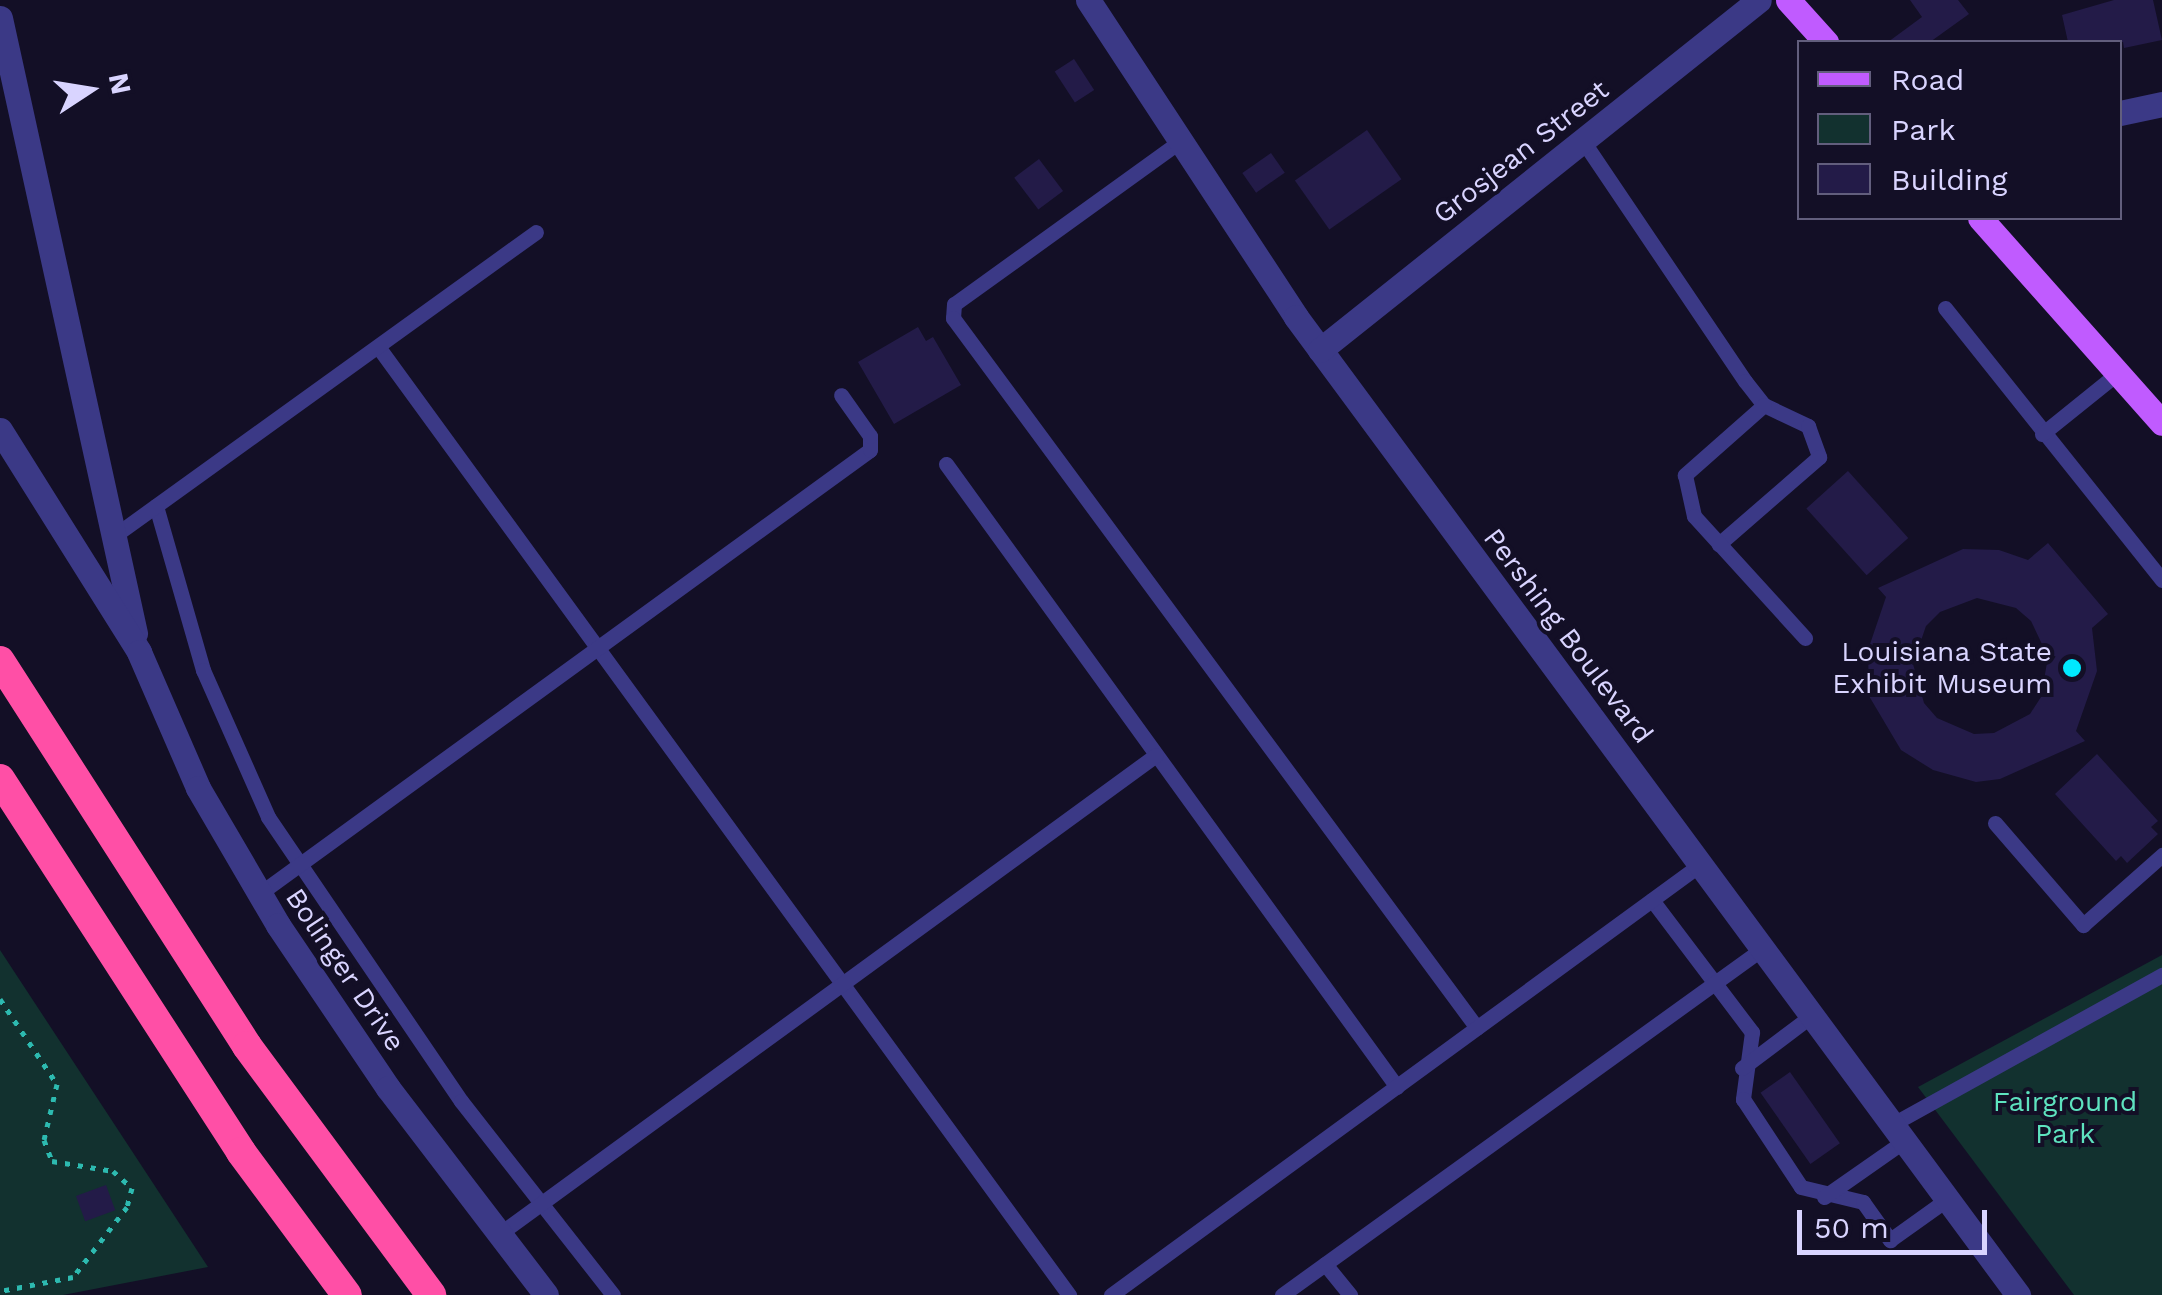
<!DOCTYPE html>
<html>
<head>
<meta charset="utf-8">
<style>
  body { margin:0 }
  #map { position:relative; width:2162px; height:1295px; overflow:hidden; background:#130f26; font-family:"Work Sans",sans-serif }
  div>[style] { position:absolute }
  .green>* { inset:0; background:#12312f }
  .building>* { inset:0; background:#231b48; transform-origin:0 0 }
  .path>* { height:5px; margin-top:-2.5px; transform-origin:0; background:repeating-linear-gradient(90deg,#2dbab0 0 5px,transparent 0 13px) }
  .lane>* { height:15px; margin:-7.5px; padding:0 7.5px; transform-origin:7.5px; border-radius:7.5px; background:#3b3986 }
  .street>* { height:25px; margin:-12.5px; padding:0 12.5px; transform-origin:12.5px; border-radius:12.5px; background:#3b3986 }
  .primary>* { height:25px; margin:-12.5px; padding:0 12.5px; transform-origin:12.5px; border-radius:12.5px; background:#c05bff }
  .highway>* { height:30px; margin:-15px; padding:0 15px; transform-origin:15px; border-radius:15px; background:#ff4fa6 }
  .dots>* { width:28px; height:28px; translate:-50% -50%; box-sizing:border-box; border:5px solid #130f26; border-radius:50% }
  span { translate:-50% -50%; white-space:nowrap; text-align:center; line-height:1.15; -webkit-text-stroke:8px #130f26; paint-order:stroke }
  .street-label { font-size:28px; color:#d9d4ff }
  .poi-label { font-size:28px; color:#d9d4ff }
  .right { translate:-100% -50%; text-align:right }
  .park-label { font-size:28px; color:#5ee2bf }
  .legend { position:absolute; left:1797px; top:40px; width:325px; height:180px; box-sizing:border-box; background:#130f26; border:2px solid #625e7d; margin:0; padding:12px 18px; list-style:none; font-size:30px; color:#d9d4ff }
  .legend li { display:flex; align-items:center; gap:20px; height:50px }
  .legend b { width:50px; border:2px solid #625e7d }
  .north { position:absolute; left:40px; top:40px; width:100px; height:100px; -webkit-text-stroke:8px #130f26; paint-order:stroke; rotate:78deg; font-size:28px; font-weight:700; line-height:40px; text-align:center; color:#d9d4ff }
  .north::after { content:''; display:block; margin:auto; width:35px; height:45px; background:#d9d4ff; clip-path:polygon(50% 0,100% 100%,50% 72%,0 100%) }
  .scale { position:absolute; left:1797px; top:1210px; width:190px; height:45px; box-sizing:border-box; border:5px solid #d9d4ff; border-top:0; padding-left:12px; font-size:30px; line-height:35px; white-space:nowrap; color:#d9d4ff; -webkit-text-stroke:8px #130f26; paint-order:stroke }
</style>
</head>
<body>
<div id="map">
  <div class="green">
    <div style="clip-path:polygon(0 950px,208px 1267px,63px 1295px,0 1295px)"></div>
    <div style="clip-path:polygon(2162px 955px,2162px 1295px,2074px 1295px,1918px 1087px)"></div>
  </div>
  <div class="building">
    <div style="clip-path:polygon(1910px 0,1958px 0,1969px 14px,1930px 42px,1888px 42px,1922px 17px)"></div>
    <div style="clip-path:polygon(2114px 0,2153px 0,2162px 40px,2124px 48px,2123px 42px,2068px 42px,2062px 15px)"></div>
    <div style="left:1074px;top:59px;width:37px;height:23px;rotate:57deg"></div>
    <div style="left:1367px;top:130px;width:60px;height:88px;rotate:55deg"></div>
    <div style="left:1271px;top:153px;width:24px;height:35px;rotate:55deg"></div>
    <div style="left:1039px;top:159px;width:40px;height:31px;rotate:53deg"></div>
    <div style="clip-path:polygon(918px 327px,926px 341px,933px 337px,961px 385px,894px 424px,858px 362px)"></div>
    <div style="left:1848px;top:471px;width:90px;height:56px;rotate:48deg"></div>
    <div style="clip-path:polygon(evenodd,2048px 543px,2108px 614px,2092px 628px,2097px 671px,2076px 731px,2085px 741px,2000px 779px,1976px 782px,1933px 770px,1901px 750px,1869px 696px,1868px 650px,1886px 597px,1878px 588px,1963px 549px,1999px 550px,2028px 560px,2048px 543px,1977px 598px,2016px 608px,2031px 621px,2048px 657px,2041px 697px,2030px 714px,1994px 733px,1974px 734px,1937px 718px,1924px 703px,1913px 664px,1926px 626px,1940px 612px,1977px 598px)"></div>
    <div style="clip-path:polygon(2097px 754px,2158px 821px,2151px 827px,2158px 834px,2127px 863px,2121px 856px,2116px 861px,2055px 794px)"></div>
    <div style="left:1790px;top:1072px;width:87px;height:36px;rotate:55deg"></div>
    <div style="left:106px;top:1185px;width:27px;height:32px;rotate:70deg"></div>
  </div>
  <div class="path">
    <div style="left:0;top:999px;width:102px;rotate:56.2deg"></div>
    <div style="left:57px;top:1084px;width:57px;rotate:103.1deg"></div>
    <div style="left:44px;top:1140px;width:22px;rotate:69deg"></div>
    <div style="left:52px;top:1161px;width:62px;rotate:9.3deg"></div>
    <div style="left:113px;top:1171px;width:25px;rotate:42deg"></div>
    <div style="left:132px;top:1188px;width:20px;rotate:105deg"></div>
    <div style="left:127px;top:1207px;width:88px;rotate:127.6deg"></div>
    <div style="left:73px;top:1277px;width:74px;rotate:169.1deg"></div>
  </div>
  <div class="lane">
    <div style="left:1583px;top:141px;width:290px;rotate:56deg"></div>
    <div style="left:1745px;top:381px;width:31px;rotate:52deg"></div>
    <div style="left:1764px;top:405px;width:49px;rotate:25.5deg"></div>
    <div style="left:1808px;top:426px;width:33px;rotate:70deg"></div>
    <div style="left:1819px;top:457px;width:133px;rotate:139deg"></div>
    <div style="left:1179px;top:142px;width:277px;rotate:144.2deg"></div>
    <div style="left:954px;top:304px;width:14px;rotate:94deg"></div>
    <div style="left:953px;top:318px;width:882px;rotate:53.57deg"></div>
    <div style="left:1945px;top:308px;width:348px;rotate:51.4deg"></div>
    <div style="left:379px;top:348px;width:1172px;rotate:53.92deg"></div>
    <div style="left:1764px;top:405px;width:106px;rotate:138.5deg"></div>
    <div style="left:1685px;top:475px;width:42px;rotate:77.6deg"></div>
    <div style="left:1694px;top:516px;width:165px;rotate:47.7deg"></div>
    <div style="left:2042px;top:434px;width:97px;rotate:-38.8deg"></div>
    <div style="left:946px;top:464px;width:769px;rotate:54.1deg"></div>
    <div style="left:156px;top:506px;width:171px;rotate:74deg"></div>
    <div style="left:203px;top:670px;width:161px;rotate:66.1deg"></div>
    <div style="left:268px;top:817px;width:343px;rotate:55.8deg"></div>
    <div style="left:461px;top:1101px;width:246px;rotate:51.9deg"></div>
    <div style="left:114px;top:536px;width:520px;rotate:-35.77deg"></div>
    <div style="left:1995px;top:823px;width:135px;rotate:49.2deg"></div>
    <div style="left:2083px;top:925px;width:106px;rotate:-41.5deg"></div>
    <div style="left:259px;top:894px;width:755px;rotate:-36.01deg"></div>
    <div style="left:870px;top:450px;width:14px;rotate:-90deg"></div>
    <div style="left:870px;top:436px;width:50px;rotate:-125.3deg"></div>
    <div style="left:1652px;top:900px;width:166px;rotate:52.9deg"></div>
    <div style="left:1752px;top:1032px;width:68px;rotate:97.7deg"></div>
    <div style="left:1743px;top:1099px;width:105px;rotate:56.6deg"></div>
    <div style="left:1801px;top:1187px;width:64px;rotate:13.6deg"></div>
    <div style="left:1863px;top:1202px;width:47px;rotate:54.6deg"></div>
    <div style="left:1890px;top:1240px;width:69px;rotate:-35.5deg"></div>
    <div style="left:1742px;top:1068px;width:86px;rotate:-37deg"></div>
    <div style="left:1891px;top:1125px;width:310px;rotate:-29deg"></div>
    <div style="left:1824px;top:1197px;width:98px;rotate:-35deg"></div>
    <div style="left:498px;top:1235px;width:814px;rotate:-36.11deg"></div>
    <div style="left:1325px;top:1264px;width:40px;rotate:51deg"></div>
    <div style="left:1111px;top:1295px;width:731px;rotate:-36.15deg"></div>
    <div style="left:1282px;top:1295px;width:592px;rotate:-35.79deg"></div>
  </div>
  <div class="street">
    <div style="left:1088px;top:0;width:379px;rotate:56.7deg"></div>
    <div style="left:1296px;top:317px;width:1216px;rotate:53.56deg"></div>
    <div style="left:0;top:18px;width:630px;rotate:77.62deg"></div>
    <div style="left:2120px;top:113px;width:43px;rotate:-12.1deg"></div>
    <div style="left:1320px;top:350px;width:561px;rotate:-38.56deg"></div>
    <div style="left:0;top:430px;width:262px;rotate:57.9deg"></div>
    <div style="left:139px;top:652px;width:148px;rotate:66.5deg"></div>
    <div style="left:198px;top:788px;width:159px;rotate:59.7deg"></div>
    <div style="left:278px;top:925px;width:197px;rotate:56deg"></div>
    <div style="left:388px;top:1088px;width:260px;rotate:52.6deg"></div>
  </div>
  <div class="primary">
    <div style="left:1788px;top:0;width:57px;rotate:47.9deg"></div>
    <div style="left:1980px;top:218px;width:274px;rotate:48.4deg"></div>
  </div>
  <div class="highway">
    <div style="left:0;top:661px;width:457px;rotate:57.3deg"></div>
    <div style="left:247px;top:1046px;width:310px;rotate:53.5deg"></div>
    <div style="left:0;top:779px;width:444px;rotate:57.1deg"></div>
    <div style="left:241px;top:1152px;width:178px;rotate:53.5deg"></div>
  </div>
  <div class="dots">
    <div style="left:2072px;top:668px;background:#00e9ff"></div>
  </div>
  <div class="street-label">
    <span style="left:1521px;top:152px;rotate:-38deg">Grosjean Street</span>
    <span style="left:1568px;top:636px;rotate:53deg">Pershing Boulevard</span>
    <span style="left:345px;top:970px;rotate:56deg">Bolinger Drive</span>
  </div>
  <div class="poi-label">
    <span class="right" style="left:2052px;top:668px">Louisiana State<br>Exhibit Museum</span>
  </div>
  <div class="park-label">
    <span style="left:2065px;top:1118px">Fairground<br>Park</span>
  </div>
  <ul class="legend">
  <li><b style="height:12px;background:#c05bff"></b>Road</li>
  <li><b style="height:28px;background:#12312f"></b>Park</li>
  <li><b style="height:28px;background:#231b48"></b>Building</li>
  </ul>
  <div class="north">N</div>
  <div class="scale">50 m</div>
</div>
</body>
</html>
